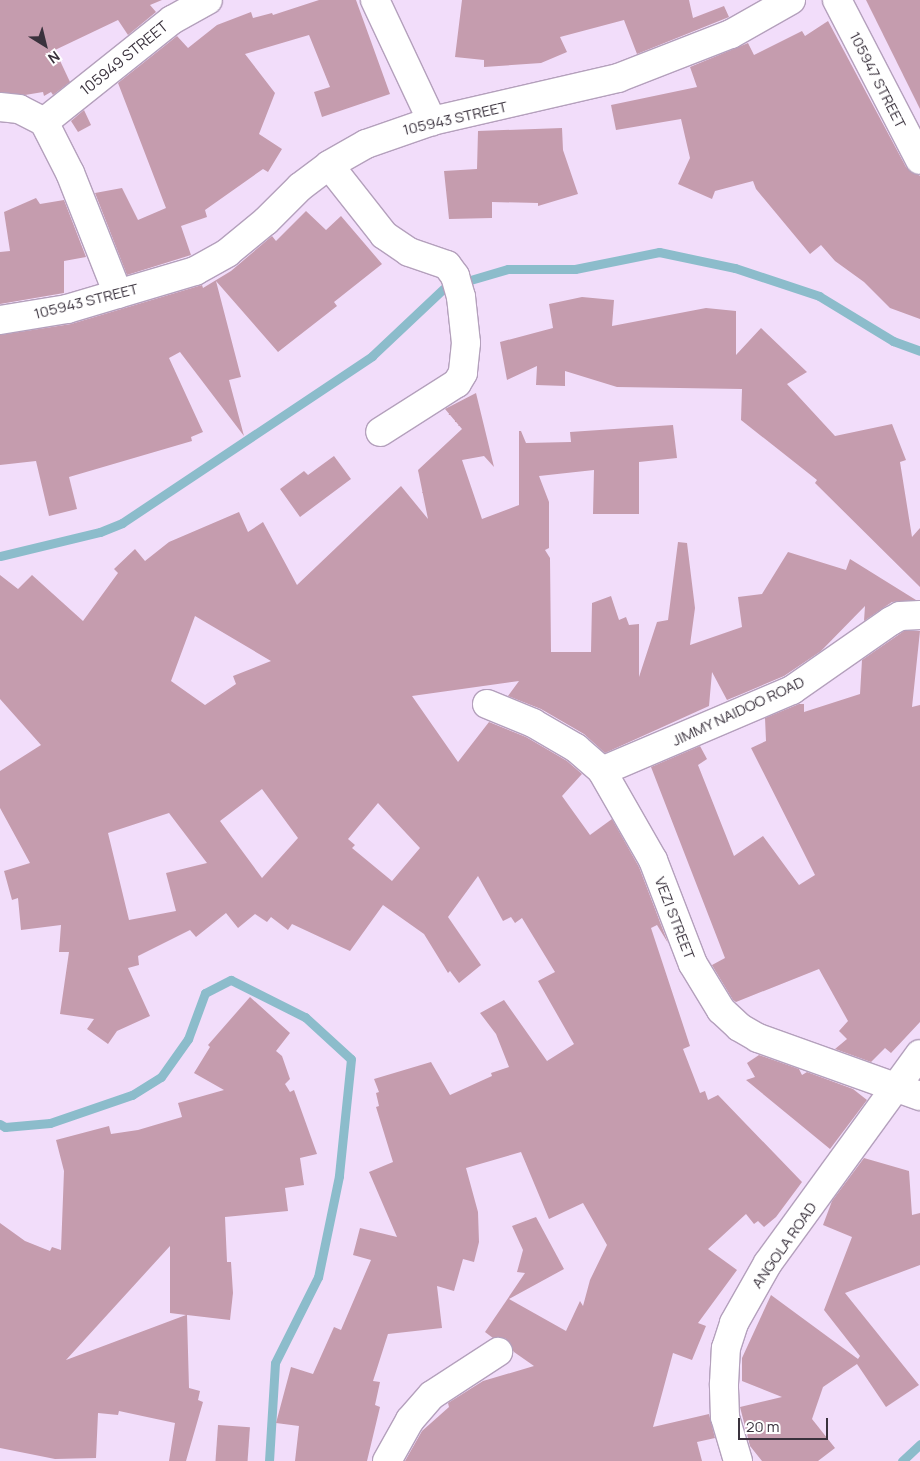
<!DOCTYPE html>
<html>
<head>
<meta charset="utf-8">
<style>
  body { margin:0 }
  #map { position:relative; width:920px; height:1461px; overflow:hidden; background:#f2ddfa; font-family:Manrope,sans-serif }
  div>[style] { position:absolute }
  .stream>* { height:9px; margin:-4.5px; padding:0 4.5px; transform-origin:4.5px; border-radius:4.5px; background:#8cbccb }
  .building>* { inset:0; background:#c59cae; transform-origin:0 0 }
  .roads { filter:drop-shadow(1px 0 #b4a0bc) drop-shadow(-1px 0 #b4a0bc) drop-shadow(0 1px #b4a0bc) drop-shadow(0 -1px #b4a0bc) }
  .minor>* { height:28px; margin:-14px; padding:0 14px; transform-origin:14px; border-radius:14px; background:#fff }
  span { translate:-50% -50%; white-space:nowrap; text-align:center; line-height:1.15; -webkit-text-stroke:5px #fff; paint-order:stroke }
  .street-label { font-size:15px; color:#3a323d }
  .north { position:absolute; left:20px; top:20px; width:50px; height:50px; -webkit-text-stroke:4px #fff; paint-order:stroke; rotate:144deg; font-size:14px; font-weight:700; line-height:20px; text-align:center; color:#3a323d }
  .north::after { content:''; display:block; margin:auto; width:18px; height:22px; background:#3a323d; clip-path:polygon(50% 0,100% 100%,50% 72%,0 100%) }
  .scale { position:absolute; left:738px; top:1418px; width:90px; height:22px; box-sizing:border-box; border:2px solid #3a323d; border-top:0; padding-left:6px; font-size:15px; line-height:18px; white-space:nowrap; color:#3a323d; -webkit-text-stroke:4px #fff; paint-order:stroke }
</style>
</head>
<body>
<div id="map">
  <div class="stream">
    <div style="left:467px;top:281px;width:43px;rotate:-16.3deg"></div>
    <div style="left:508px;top:269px;width:67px"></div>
    <div style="left:575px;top:269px;width:86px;rotate:-11.4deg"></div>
    <div style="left:659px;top:252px;width:78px;rotate:11.9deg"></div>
    <div style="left:735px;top:268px;width:89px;rotate:18.4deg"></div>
    <div style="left:819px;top:296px;width:87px;rotate:31.3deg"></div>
    <div style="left:893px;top:341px;width:29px;rotate:20deg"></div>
    <div style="left:0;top:556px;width:103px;rotate:-13.5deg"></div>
    <div style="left:100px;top:532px;width:24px;rotate:-22deg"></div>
    <div style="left:122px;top:523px;width:301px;rotate:-33.7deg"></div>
    <div style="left:372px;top:356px;width:98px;rotate:-43.3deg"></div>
    <div style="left:0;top:1124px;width:6px;rotate:31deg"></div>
    <div style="left:5px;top:1127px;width:45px;rotate:-5.1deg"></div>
    <div style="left:50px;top:1123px;width:87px;rotate:-18.9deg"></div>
    <div style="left:132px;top:1095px;width:34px;rotate:-32deg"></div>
    <div style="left:161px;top:1077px;width:47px;rotate:-54.6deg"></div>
    <div style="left:188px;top:1039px;width:49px;rotate:-69.7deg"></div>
    <div style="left:205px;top:993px;width:29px;rotate:-27deg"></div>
    <div style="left:231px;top:980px;width:83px;rotate:26.6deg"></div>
    <div style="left:305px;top:1017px;width:62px;rotate:42.4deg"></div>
    <div style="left:351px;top:1059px;width:118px;rotate:95.9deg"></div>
    <div style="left:339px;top:1176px;width:103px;rotate:101.7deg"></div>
    <div style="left:318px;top:1277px;width:96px;rotate:116.6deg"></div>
    <div style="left:275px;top:1363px;width:98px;rotate:93.5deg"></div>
    <div style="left:902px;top:1461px;width:25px;rotate:-43deg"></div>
  </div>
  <div class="building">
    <div style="clip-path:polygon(0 0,162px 0,150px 5px,156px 12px,128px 35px,118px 20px,55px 50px,70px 82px,53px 95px,51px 92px,44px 96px,43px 92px,25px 95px,0 92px)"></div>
    <div style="clip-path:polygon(319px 0,356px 0,390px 94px,322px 117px,314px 92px,330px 87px,309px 35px,245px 54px,275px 93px,259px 134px,282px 149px,268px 172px,263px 169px,205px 210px,207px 217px,181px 226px,191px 255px,127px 275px,95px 193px,122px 188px,138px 220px,166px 208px,118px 83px,177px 36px,188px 48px,217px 25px,251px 12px,253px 18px,272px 13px,273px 15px)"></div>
    <div style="clip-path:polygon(462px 0,689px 0,693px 18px,724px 6px,729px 17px,637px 54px,624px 20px,560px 37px,567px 52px,541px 63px,484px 67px,484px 60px,455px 57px)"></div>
    <div style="clip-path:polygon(866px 0,920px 0,920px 109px)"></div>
    <div style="clip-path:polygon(828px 21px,906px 167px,920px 176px,920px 319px,890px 308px,864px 282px,835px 261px,821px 245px,810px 254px,756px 189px,753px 181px,715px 191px,712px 199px,678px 184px,690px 158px,681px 119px,616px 130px,611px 105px,697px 87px,690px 67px,748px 43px,754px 55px,802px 31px,805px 36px)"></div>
    <div style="clip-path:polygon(84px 110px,91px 125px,78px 132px,71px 121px)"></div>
    <div style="clip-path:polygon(562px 128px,563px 150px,578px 194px,538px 206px,538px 203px,492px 202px,492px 218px,449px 219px,444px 171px,477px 169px,478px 131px)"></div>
    <div style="clip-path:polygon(36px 198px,40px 204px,64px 200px,86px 257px,64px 261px,64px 293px,0 304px,0 252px,10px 251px,4px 212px)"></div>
    <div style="clip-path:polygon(306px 211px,326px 230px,341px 216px,382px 264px,334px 302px,337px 306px,278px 352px,216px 281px,241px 377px,229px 380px,244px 436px,180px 352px,169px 358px,203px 432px,191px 437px,192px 441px,69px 477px,77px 509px,49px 516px,36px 461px,0 465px,0 335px,71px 324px,202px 285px,203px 288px,231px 271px,272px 236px,276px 241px)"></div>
    <div style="clip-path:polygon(582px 297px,614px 300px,612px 326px,706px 308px,736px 311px,736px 355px,761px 328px,807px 372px,787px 384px,835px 436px,892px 424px,906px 460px,900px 462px,912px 537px,920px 528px,920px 587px,815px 483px,817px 480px,741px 420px,742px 389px,617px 387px,565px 371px,565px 386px,536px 385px,537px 366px,507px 380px,500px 342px,553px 328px,549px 304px)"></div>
    <div style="clip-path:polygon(evenodd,476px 393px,494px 467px,484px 456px,462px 460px,482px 519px,519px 505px,519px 431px,521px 431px,526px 443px,571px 442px,570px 432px,673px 425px,677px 458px,639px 462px,639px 514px,593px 514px,594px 470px,539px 476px,549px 502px,549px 548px,545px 550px,550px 558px,551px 652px,591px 652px,592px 603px,611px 596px,619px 620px,626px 617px,629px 625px,639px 624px,639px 677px,657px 622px,668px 620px,678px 542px,687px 543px,695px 608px,690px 645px,742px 627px,738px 597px,762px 594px,788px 552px,846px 570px,850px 559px,916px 600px,892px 602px,864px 621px,865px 606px,821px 651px,784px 676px,744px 693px,727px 700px,712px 672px,709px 706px,605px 753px,584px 734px,541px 709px,508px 696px,519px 681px,412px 696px,458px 762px,489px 722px,526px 737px,567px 761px,582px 774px,562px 796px,590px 835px,612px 819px,639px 867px,668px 943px,657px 925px,651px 928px,690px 1046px,683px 1049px,700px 1093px,705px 1091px,708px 1100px,718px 1095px,802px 1182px,776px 1217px,764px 1227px,758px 1221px,754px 1224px,746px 1214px,708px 1249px,737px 1270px,698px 1323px,706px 1326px,692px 1360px,673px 1353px,653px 1427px,709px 1414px,715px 1438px,697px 1442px,702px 1461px,405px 1461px,422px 1431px,449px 1407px,448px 1403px,483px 1381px,534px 1366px,514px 1352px,505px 1338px,493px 1338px,485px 1332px,525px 1273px,517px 1272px,523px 1250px,512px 1226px,536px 1217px,564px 1269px,509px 1299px,566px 1331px,580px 1301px,583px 1306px,590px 1280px,607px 1245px,583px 1203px,549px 1219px,521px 1152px,466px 1168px,478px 1212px,479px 1242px,474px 1262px,463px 1259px,454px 1291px,437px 1286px,442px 1328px,388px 1334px,373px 1381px,380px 1382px,375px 1405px,380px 1407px,367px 1461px,295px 1461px,299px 1426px,276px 1423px,291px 1367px,313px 1374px,334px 1327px,341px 1330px,371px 1260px,353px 1255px,360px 1228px,397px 1237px,369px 1172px,393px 1162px,376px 1107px,379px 1106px,376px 1093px,379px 1092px,374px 1079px,431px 1062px,450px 1095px,492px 1076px,491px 1073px,509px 1067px,496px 1034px,480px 1013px,504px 1000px,547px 1061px,574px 1044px,538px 981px,555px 972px,522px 918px,515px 923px,511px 917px,503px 921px,478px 876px,448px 917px,481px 965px,459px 983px,450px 971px,448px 973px,424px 934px,383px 905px,350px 951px,292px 924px,288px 930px,271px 917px,267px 922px,255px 914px,238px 928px,226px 913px,196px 937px,190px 930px,138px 956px,139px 965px,128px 968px,150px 1016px,117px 1031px,108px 1044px,87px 1029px,94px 1019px,60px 1014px,69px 952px,59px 952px,61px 925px,21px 930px,18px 898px,12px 900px,4px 871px,30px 863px,0 808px,0 771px,41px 745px,0 699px,0 575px,18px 589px,32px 575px,83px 621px,118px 573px,114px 569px,135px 549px,145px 561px,169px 542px,239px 512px,248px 532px,263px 522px,297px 585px,401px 486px,428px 519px,418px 470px,462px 429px,445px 409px,476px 393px,195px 616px,271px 661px,233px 676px,236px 684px,205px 705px,171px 681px,195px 616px,476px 393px,262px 789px,298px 838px,262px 878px,220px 821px,262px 789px,476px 393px,378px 803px,420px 848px,392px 881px,352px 848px,355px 845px,348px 839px,378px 803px,476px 393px,169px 813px,207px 863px,166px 873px,176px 911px,129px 920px,108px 833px,169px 813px)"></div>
    <div style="clip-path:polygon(334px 456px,351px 479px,300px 517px,280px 489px,304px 471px,308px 475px)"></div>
    <div style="clip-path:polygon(904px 631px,920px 631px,912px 707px,920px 705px,920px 1022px,891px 1053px,885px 1048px,871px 1062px,835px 1049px,847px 1039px,839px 1031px,848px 1021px,819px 969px,736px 1002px,733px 1000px,707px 957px,712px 965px,725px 958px,651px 767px,700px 746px,707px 759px,698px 765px,734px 856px,763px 836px,799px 885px,815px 875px,751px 748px,766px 741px,765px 718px,799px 704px,804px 704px,804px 712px,860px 694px,862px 660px)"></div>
    <div style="clip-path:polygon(evenodd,250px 997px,290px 1033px,276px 1051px,282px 1056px,290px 1079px,285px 1084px,290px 1092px,294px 1090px,317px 1154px,300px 1158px,304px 1185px,285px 1188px,288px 1211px,225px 1217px,227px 1262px,231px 1262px,233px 1293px,230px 1320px,187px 1315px,189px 1388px,200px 1391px,198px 1400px,203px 1402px,186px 1461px,169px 1461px,175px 1423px,119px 1411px,118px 1415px,98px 1413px,96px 1458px,55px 1459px,0 1448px,0 1223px,25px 1241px,50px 1251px,52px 1247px,61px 1250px,64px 1171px,56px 1140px,109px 1126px,111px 1134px,138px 1130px,182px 1117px,178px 1103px,224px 1090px,194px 1073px,210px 1047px,208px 1045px,250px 997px,170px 1246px,170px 1313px,186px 1315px,66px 1360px,170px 1246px)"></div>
    <div style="clip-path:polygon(759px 1055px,799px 1069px,802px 1075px,807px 1072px,853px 1089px,867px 1100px,830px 1149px,746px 1080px,755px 1077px,747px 1063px)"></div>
    <div style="clip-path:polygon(864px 1158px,909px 1171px,912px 1215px,920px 1213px,920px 1265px,845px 1293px,919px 1385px,886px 1407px,857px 1364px,823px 1387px,812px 1419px,835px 1448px,818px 1461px,762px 1461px,750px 1446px,740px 1407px,782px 1397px,742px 1381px,742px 1358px,771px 1295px,858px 1359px,860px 1356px,824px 1310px,852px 1237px,823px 1225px,832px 1201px)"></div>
    <div style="left:218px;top:1425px;width:32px;height:36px;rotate:4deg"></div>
  </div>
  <div class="roads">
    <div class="minor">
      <div style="left:375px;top:0;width:134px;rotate:64.8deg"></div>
      <div style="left:837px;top:0;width:180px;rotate:62.6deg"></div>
      <div style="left:0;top:107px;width:19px;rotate:6deg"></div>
      <div style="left:19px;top:109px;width:28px;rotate:27deg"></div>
      <div style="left:329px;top:165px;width:89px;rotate:51.8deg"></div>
      <div style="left:384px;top:235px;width:30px;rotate:34deg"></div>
      <div style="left:409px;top:252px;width:40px;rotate:18.9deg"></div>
      <div style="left:447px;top:265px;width:14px;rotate:54deg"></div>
      <div style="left:455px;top:276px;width:22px;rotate:74deg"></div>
      <div style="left:461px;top:297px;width:46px;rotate:83.8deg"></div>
      <div style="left:466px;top:343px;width:30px;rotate:96deg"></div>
      <div style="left:463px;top:373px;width:12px;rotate:121deg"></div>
      <div style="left:457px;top:383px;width:91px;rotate:147.5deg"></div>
      <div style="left:118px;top:294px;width:130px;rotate:-111.6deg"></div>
      <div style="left:70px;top:173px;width:57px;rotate:-117deg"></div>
      <div style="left:44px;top:122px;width:164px;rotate:-38.6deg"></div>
      <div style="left:172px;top:20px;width:41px;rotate:-29.1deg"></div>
      <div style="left:0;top:320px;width:68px;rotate:-9.3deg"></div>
      <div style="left:67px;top:309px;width:134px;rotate:-16.5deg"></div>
      <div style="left:195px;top:271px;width:37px;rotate:-29deg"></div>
      <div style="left:227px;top:253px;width:50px;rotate:-39.4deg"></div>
      <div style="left:266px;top:221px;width:48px;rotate:-45deg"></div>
      <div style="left:300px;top:187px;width:36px;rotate:-37deg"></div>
      <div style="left:329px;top:165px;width:43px;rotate:-29.6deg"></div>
      <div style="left:366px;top:144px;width:70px;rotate:-19.2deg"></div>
      <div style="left:432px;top:121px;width:191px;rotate:-13deg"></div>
      <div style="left:618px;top:78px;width:121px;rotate:-21.3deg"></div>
      <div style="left:731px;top:34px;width:69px;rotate:-29.5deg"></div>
      <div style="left:487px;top:704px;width:50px;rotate:22.4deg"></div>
      <div style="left:533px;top:723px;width:50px;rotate:30.2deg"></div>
      <div style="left:576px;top:748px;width:35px;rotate:41deg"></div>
      <div style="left:602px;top:771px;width:103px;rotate:60.2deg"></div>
      <div style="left:653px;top:860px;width:111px;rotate:69deg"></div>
      <div style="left:693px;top:964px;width:54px;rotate:58.7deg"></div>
      <div style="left:721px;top:1010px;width:25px;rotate:43deg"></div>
      <div style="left:739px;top:1027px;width:22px;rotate:30deg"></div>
      <div style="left:758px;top:1038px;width:172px;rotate:19.7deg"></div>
      <div style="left:602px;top:771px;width:207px;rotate:-23.1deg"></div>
      <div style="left:792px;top:690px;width:121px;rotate:-34.9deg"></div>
      <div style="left:891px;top:621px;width:10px;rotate:-29deg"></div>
      <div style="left:900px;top:616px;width:20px;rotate:-3deg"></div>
      <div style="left:387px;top:1461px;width:47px;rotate:-60.7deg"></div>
      <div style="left:410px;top:1420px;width:33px;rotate:-49deg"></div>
      <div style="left:432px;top:1395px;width:79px;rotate:-33.1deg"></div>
      <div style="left:738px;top:1461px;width:46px;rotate:-106.5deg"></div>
      <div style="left:725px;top:1417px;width:33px;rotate:-92deg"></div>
      <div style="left:724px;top:1384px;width:36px;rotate:-87deg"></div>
      <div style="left:726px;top:1348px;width:26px;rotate:-72deg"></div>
      <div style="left:734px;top:1323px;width:69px;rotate:-60.5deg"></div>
      <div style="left:768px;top:1263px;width:258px;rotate:-54deg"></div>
    </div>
  </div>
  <div class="street-label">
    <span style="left:124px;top:58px;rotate:-39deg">105949 STREET</span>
    <span style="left:878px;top:80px;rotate:63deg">105947 STREET</span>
    <span style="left:455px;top:118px;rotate:-13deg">105943 STREET</span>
    <span style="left:86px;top:301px;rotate:-14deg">105943 STREET</span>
    <span style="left:738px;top:711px;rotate:-25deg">JIMMY NAIDOO ROAD</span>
    <span style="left:675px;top:918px;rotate:69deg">VEZI STREET</span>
    <span style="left:784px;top:1245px;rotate:-55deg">ANGOLA ROAD</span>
  </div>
  <div class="north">N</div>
  <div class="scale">20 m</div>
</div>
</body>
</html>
